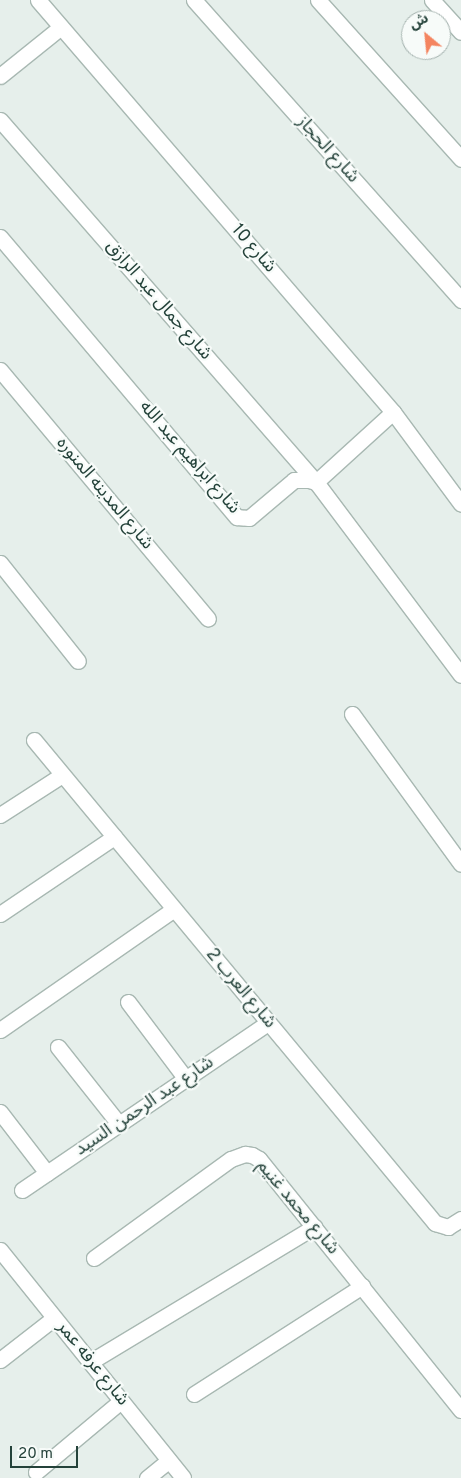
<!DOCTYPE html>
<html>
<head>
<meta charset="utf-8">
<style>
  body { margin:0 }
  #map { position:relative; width:461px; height:1478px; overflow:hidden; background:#e6efeb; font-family:Overpass,"Noto Sans Arabic",sans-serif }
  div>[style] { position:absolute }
  .roads { filter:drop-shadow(1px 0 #a8b8b2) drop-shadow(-1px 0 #a8b8b2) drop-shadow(0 1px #a8b8b2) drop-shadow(0 -1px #a8b8b2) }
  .minor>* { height:15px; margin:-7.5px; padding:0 7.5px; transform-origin:7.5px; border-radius:7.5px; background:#fff }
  span { translate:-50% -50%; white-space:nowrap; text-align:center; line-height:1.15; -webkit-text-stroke:4.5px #f7fbf9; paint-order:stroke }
  .street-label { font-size:18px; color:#24423a }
  .north { position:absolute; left:401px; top:10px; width:50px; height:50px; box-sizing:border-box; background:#f7fbf9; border:1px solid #a3b1ad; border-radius:50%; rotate:332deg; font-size:14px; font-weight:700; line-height:20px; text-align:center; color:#24423a }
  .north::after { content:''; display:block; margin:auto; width:18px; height:22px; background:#f4845f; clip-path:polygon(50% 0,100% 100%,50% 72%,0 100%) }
  .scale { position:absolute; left:10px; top:1446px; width:68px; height:22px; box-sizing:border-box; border:2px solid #24423a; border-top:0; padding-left:6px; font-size:15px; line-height:18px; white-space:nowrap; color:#24423a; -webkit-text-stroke:4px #f7fbf9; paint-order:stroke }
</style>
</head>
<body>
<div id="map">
  <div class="roads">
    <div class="minor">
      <div style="left:38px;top:0;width:544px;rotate:49.25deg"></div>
      <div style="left:393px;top:412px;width:114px;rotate:53.5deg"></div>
      <div style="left:194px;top:0;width:402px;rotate:48.3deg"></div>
      <div style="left:318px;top:0;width:214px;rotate:48deg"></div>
      <div style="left:432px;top:0;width:43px;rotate:47.8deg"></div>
      <div style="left:0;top:76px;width:78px;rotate:-38.8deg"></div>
      <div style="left:0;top:120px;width:481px;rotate:48.9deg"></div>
      <div style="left:316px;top:482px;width:241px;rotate:53.1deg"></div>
      <div style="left:0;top:237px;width:367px;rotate:49.8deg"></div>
      <div style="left:237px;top:517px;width:12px;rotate:5deg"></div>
      <div style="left:249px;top:518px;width:59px;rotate:-40.2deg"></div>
      <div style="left:294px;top:480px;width:15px"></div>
      <div style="left:309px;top:480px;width:7px;rotate:16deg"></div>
      <div style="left:0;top:370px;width:324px;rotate:50.1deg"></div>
      <div style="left:316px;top:482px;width:104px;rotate:-42.3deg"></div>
      <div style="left:0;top:563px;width:125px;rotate:51.5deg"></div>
      <div style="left:352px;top:714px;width:185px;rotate:54deg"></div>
      <div style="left:34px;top:740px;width:628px;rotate:50.3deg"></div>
      <div style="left:435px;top:1223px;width:14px;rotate:17deg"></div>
      <div style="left:448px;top:1227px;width:15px;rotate:-32deg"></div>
      <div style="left:0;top:815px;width:74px;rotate:-32.8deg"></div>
      <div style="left:0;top:914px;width:138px;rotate:-34deg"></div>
      <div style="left:128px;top:1002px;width:96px;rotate:53deg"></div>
      <div style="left:0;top:1030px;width:212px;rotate:-34.8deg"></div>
      <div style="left:58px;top:1047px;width:98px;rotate:51.6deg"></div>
      <div style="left:0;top:1112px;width:77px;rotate:52.4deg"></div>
      <div style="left:22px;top:1190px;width:297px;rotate:-34.2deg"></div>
      <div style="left:0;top:1250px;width:292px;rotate:51.2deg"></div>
      <div style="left:94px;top:1258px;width:169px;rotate:-35.9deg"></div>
      <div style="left:231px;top:1159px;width:15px;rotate:-20deg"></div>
      <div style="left:245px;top:1154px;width:7px;rotate:8deg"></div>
      <div style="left:252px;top:1155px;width:8px;rotate:30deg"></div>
      <div style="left:259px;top:1159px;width:322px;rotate:51.2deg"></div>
      <div style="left:0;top:1360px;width:68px;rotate:-37.9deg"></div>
      <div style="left:90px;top:1362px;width:262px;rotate:-31.1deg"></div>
      <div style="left:194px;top:1394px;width:200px;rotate:-32.7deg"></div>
      <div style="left:36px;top:1472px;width:111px;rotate:-39.9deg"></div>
      <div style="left:147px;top:1478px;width:28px;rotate:-39deg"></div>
    </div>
  </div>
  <div class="street-label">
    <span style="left:327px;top:150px;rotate:48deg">شارع الحجاز</span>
    <span style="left:253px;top:249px;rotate:49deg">شارع 10</span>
    <span style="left:158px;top:301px;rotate:49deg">شارع جمال عبد الرازق</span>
    <span style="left:189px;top:458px;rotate:49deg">شارع ابراهيم عبد الله</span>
    <span style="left:104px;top:494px;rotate:50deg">شارع المدينه المنوره</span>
    <span style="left:240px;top:989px;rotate:50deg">شارع العرب 2</span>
    <span style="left:145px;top:1107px;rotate:-34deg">شارع عبد الرحمن السيد</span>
    <span style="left:297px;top:1208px;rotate:50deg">شارع محمد غنيم</span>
    <span style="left:92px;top:1364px;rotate:51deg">شارع عرفه عمر</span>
  </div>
  <div class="north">ش</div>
  <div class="scale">20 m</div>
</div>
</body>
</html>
